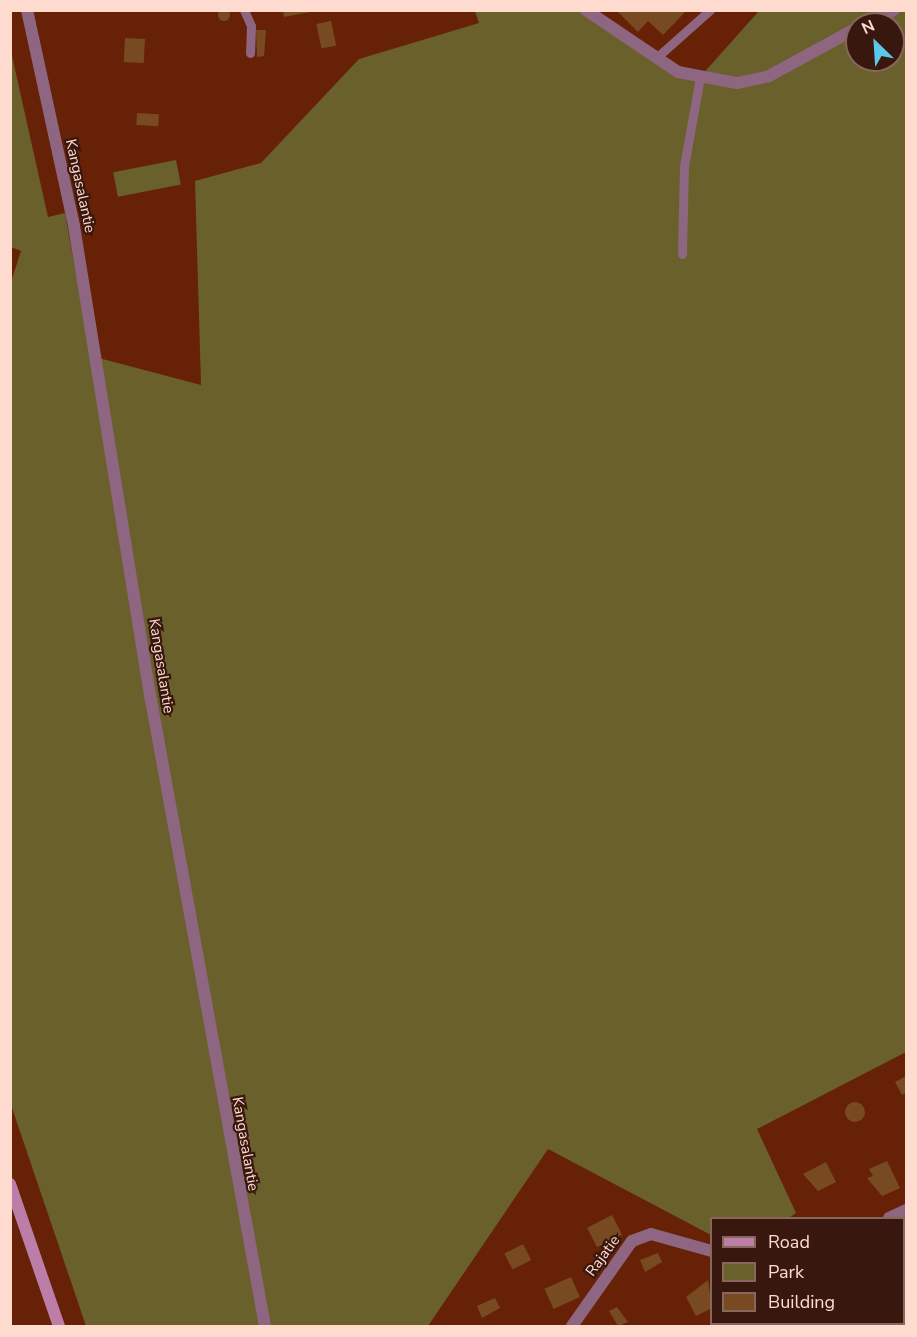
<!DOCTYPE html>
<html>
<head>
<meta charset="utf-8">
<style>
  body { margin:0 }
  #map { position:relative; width:917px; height:1337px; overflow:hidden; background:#672106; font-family:"Nunito Sans",sans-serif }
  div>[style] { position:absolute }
  .green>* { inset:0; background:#6a602c; transform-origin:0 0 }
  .building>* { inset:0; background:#784a22; transform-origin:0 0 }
  .round { border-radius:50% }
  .lane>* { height:9px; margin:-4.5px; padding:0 4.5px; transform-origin:4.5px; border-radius:4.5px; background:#8e6681 }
  .street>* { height:12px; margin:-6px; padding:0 6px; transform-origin:6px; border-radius:6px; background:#8e6681 }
  .secondary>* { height:12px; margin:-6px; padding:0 6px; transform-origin:6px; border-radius:6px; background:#bc7da8 }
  span { translate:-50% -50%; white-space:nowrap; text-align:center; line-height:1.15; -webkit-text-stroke:4.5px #38180e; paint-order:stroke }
  .street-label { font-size:15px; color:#fedacf }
  .frame { position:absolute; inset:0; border:12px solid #fedacf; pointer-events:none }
  .legend { position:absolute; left:710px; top:1217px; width:195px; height:108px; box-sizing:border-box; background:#38180e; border:2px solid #87665b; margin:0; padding:8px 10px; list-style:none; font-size:18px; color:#fedacf }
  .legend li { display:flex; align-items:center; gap:12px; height:30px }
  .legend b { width:30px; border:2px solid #87665b }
  .north { position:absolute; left:845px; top:12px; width:60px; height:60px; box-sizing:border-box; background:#38180e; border:2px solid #87665b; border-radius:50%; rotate:335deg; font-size:16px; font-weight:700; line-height:24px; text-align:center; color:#fedacf }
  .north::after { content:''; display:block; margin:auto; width:21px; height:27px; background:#5ac8e6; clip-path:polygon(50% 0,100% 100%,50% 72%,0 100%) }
</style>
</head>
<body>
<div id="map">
  <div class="green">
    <div style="clip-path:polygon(evenodd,475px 11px,579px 11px,700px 77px,759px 11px,906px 11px,906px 1052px,757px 1129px,796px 1213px,789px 1218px,712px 1218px,711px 1235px,548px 1149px,428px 1326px,86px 1326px,11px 1105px,10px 285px,21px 251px,11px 247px,10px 47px,48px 217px,65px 213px,252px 1257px,95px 357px,201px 385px,195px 181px,261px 163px,359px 59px,479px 23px,475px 11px,857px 24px,893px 24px,893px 60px,857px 60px,857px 24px)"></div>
    <div style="left:176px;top:160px;width:25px;height:64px;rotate:79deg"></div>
  </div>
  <div class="building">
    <div class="round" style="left:218px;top:9px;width:12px;height:12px"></div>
    <div style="clip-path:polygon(283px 10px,310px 10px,310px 12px,284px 17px)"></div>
    <div style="clip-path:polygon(616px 10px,687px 10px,663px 35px,648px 21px,638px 32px)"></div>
    <div style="left:331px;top:21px;width:25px;height:15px;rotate:78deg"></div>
    <div style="clip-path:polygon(256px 30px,266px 30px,264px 56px,257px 57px)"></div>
    <div style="left:125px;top:38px;width:20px;height:24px;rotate:3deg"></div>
    <div style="left:137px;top:113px;width:22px;height:12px;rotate:3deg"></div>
    <div style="clip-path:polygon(906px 1076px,906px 1093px,902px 1095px,895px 1082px)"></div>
    <div class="round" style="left:845px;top:1102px;width:20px;height:20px"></div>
    <div style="clip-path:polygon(887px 1161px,900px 1188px,882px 1196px,867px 1178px,873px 1176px,869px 1169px)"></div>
    <div style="clip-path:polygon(826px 1162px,836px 1182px,818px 1191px,803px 1174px)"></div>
    <div style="left:612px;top:1215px;width:22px;height:28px;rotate:63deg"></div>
    <div style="left:523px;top:1244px;width:18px;height:21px;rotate:63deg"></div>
    <div style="clip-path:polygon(658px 1253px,662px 1262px,645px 1272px,640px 1260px)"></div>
    <div style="left:571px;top:1277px;width:22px;height:29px;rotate:66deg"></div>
    <div style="clip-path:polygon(708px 1280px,712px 1308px,696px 1316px,686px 1297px)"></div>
    <div style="clip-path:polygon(495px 1298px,500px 1308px,482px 1318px,477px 1306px)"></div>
    <div style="clip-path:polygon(617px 1307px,628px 1322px,618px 1326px,609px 1311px)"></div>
  </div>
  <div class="lane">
    <div style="left:244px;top:10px;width:17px;rotate:66deg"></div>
    <div style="left:251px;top:26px;width:27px;rotate:92deg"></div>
    <div style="left:656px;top:58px;width:72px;rotate:-41.6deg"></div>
    <div style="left:682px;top:254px;width:88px;rotate:-88.7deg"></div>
    <div style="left:684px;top:166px;width:90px;rotate:-79.8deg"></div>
  </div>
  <div class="street">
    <div style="left:27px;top:10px;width:221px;rotate:77.7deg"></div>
    <div style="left:74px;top:226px;width:480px;rotate:80.8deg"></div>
    <div style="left:151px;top:700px;width:636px;rotate:79.68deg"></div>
    <div style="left:586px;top:10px;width:111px;rotate:34deg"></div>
    <div style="left:678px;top:72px;width:60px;rotate:10.6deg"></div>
    <div style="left:737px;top:83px;width:33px;rotate:-12deg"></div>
    <div style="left:769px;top:76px;width:100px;rotate:-28.6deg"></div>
    <div style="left:866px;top:24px;width:31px;rotate:-27deg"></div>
    <div style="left:889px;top:1218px;width:19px;rotate:-25deg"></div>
    <div style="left:572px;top:1326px;width:104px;rotate:-54.8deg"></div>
    <div style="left:632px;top:1241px;width:20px;rotate:-20deg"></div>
    <div style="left:651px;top:1234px;width:63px;rotate:15.6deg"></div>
    <div style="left:722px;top:1326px;width:3px;rotate:-45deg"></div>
  </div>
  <div class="secondary">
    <div style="left:10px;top:1184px;width:150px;rotate:71deg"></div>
  </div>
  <div class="street-label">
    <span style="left:80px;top:186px;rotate:78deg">Kangasalantie</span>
    <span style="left:161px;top:666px;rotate:81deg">Kangasalantie</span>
    <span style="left:245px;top:1144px;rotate:80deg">Kangasalantie</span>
    <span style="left:603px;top:1256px;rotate:-54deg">Rajatie</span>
  </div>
  <div class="frame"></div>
  <ul class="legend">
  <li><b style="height:8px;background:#bc7da8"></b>Road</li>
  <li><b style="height:16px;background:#6a602c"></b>Park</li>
  <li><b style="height:16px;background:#784a22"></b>Building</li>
  </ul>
  <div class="north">N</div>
</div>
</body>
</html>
